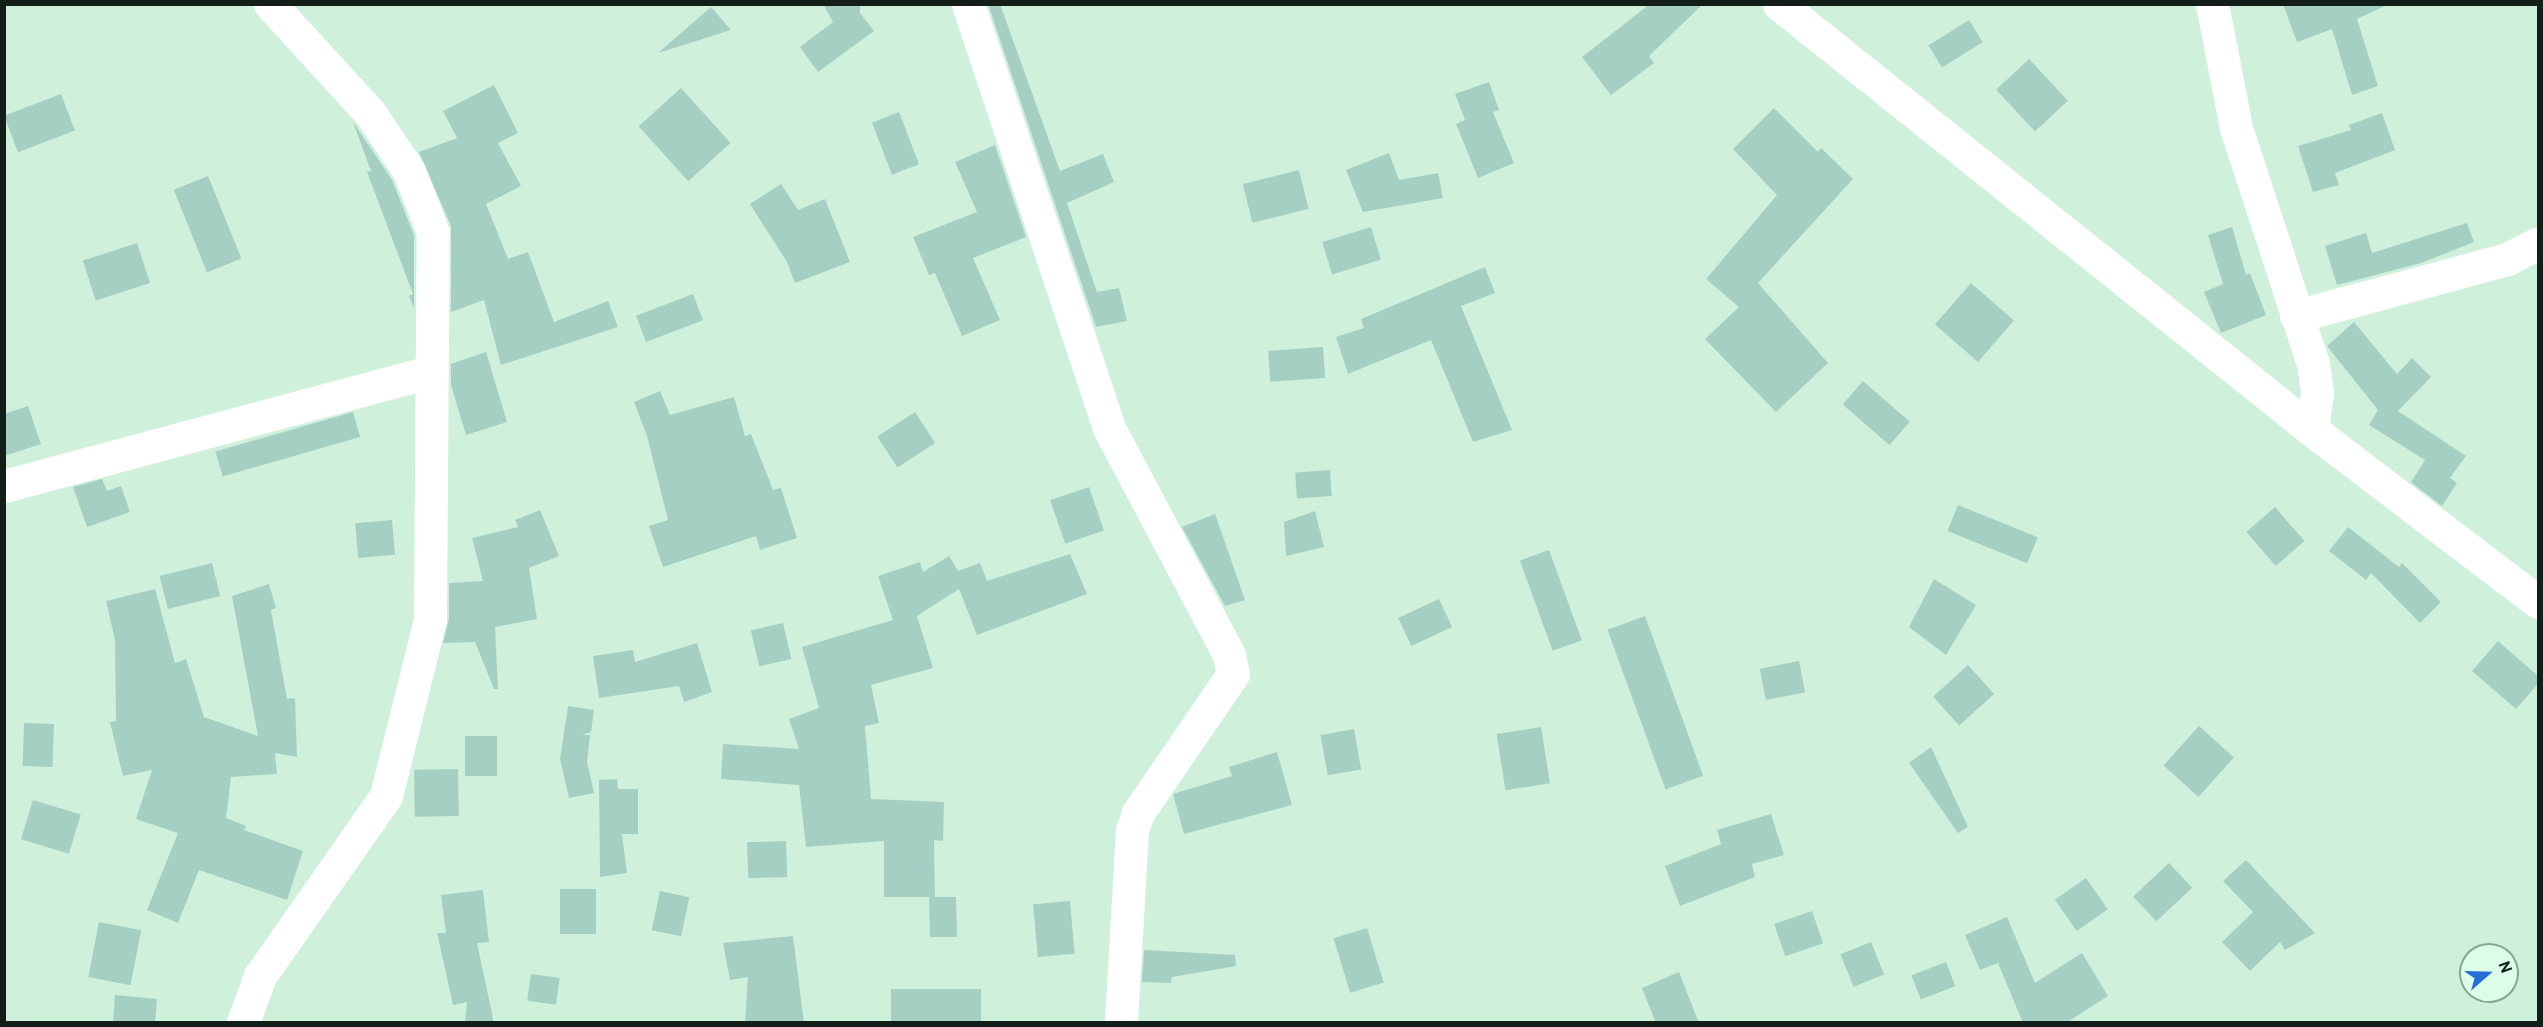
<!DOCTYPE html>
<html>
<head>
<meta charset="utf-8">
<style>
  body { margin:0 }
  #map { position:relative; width:2543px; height:1027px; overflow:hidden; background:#cff1db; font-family:Overpass,sans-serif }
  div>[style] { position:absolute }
  .building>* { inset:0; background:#a6cfc4; transform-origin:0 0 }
  .minor>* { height:33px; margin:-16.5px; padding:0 16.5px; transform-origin:16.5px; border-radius:16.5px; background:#fff }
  span { translate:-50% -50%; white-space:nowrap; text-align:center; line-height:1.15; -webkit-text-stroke:6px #dcfee9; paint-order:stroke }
  .frame { position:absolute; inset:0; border:6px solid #121e17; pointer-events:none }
  .north { position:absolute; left:2459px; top:943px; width:60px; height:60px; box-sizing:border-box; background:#dcfee9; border:2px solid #8ba495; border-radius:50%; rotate:70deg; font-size:16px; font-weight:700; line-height:24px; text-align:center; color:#121e17 }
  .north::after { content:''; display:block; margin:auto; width:21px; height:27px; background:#266fdb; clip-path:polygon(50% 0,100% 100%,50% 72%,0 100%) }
</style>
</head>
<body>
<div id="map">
  <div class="building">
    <div style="clip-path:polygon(823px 4px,860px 4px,860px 13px,874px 31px,818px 72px,800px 47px,833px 22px)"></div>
    <div style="clip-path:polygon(988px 4px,1000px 4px,1060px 171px,1103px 154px,1114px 182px,1067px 203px,1097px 292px,1119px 288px,1127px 321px,1096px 327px)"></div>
    <div style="clip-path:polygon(1650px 4px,1703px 4px,1649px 56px,1654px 63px,1611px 95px,1582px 57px)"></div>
    <div style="clip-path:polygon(2283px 4px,2389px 4px,2357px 19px,2378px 86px,2352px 95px,2332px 29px,2297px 42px)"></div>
    <div style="clip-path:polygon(711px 7px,731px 30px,658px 53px)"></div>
    <div style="left:1969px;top:20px;width:26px;height:48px;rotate:58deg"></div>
    <div style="left:2029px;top:59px;width:57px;height:45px;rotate:47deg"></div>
    <div style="clip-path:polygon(1489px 82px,1499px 110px,1493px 112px,1514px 163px,1478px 178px,1456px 124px,1465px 120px,1455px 94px)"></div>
    <div style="clip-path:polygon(494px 85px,518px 133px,498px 143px,521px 186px,486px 204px,508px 259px,528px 252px,554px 322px,608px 301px,618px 327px,501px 365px,484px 300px,451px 312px,451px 226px,419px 152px,457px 138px,443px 111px)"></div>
    <div style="left:681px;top:88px;width:74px;height:57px;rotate:48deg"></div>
    <div style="left:61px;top:94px;width:39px;height:61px;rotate:69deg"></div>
    <div style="clip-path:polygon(1774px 108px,1818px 152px,1821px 148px,1853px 179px,1758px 283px,1828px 363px,1776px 412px,1705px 339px,1739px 307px,1706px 279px,1777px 195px,1733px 149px)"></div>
    <div style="left:899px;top:112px;width:56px;height:29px;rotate:69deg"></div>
    <div style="clip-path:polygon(2382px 113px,2395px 150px,2335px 173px,2339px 185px,2313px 192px,2298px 146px,2351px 130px,2349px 125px)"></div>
    <div style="clip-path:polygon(353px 122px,392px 180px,414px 235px,414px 308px,409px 296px,413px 294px,367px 172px,371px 171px)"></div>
    <div style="clip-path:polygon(995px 145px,1026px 237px,973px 258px,1000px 320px,962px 336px,935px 273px,929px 275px,913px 237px,977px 212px,955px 162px)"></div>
    <div style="clip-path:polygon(1389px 153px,1399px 180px,1438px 173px,1443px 198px,1363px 212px,1346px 170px)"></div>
    <div style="left:1299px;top:170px;width:40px;height:58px;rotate:76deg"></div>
    <div style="left:208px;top:176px;width:89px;height:37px;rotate:68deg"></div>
    <div style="clip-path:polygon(781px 184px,798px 210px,825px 199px,850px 262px,795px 283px,787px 262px,750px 204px)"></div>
    <div style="clip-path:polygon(2467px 223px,2474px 242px,2421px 263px,2337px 285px,2325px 246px,2366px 233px,2372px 253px)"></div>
    <div style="left:1371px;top:227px;width:34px;height:51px;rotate:73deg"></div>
    <div style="clip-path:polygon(2232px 227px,2246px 275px,2250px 273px,2266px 315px,2221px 333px,2204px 292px,2223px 284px,2208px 235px)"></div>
    <div style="left:137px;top:243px;width:42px;height:57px;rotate:72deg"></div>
    <div style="clip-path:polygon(1485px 267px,1495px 293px,1461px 306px,1512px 430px,1473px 442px,1431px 340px,1348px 374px,1336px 337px,1364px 328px,1361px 319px)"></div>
    <div style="left:1971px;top:283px;width:57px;height:55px;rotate:41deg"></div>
    <div style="left:693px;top:294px;width:28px;height:61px;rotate:69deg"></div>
    <div style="clip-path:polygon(2354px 322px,2397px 374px,2412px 358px,2431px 377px,2398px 411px,2466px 456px,2450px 478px,2457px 483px,2442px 506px,2411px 482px,2425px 460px,2369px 425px,2378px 410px,2327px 346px)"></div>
    <div style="left:1323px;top:347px;width:31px;height:55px;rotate:86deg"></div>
    <div style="clip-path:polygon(486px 352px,507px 422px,466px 435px,451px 385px,451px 364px)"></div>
    <div style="left:1863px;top:381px;width:62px;height:31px;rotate:41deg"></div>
    <div style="clip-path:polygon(660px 391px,670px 415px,734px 397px,745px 436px,751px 434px,773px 490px,781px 488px,797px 538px,760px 550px,756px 536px,663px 567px,649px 526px,668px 520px,647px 436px,634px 402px)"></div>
    <div style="clip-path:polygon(28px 406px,41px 444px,4px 456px,4px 414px)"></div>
    <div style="left:353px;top:412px;width:26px;height:143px;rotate:74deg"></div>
    <div style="left:915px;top:412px;width:37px;height:45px;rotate:57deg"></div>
    <div style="left:1330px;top:470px;width:26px;height:35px;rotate:86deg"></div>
    <div style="clip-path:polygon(102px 479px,107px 491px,121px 486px,130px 512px,87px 527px,73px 487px)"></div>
    <div style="left:1089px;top:487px;width:46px;height:41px;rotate:71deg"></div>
    <div style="left:1958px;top:505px;width:86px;height:28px;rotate:22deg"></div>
    <div style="left:2275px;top:507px;width:45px;height:38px;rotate:49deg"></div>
    <div style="clip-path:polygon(540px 510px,559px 556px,529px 568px,537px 619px,495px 627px,498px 689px,494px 689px,475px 642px,443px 643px,449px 619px,449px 583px,483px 581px,472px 538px,518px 527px,515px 520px)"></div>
    <div style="clip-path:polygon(1315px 511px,1324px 547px,1286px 556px,1284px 522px)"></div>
    <div style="clip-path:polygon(1215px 514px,1245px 600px,1225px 606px,1182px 527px)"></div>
    <div style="left:392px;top:520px;width:35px;height:37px;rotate:85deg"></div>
    <div style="clip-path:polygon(2348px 527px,2399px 567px,2402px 563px,2441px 602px,2420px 623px,2371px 573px,2366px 580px,2329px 551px)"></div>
    <div style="left:1549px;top:550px;width:96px;height:31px;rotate:70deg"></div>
    <div style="clip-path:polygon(1070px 554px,1087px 594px,977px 635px,959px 589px,917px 616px,933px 668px,871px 685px,879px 723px,865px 726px,871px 799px,944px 802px,943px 841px,934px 840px,935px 897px,956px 897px,957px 937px,930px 937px,929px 897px,884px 897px,884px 841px,806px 847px,799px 785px,721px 779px,723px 744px,799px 749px,789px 719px,819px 708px,802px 647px,893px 620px,878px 576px,920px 562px,923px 572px,949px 556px,958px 571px,980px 563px,987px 581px)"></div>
    <div style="left:212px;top:563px;width:34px;height:54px;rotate:76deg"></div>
    <div style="clip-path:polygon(1934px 579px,1976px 605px,1946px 655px,1909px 627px)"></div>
    <div style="clip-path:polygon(269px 584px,276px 608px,271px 610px,287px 699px,295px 698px,297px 757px,275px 753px,277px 774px,231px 777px,226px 818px,246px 826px,244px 830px,303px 851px,287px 900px,199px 870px,178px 923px,147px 910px,178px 833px,136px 819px,152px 770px,123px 776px,110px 722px,116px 721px,115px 640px,106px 601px,155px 589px,175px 663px,186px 659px,204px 717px,258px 736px,232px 596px)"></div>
    <div style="left:1439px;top:599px;width:31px;height:45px;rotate:65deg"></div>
    <div style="left:1645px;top:616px;width:170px;height:40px;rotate:70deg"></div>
    <div style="left:783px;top:623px;width:37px;height:33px;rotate:77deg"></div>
    <div style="clip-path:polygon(2498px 641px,2538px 676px,2538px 684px,2516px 709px,2472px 671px)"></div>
    <div style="clip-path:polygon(697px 643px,712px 692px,684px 702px,679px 686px,599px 698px,593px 656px,633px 650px,635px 662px)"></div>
    <div style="left:1799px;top:661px;width:32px;height:40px;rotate:79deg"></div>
    <div style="left:1968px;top:665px;width:39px;height:47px;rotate:48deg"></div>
    <div style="clip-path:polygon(568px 706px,594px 710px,591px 732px,582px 735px,590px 735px,587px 762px,594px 793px,569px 798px,560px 759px)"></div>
    <div style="left:24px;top:723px;width:30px;height:43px;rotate:2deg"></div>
    <div style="left:2199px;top:726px;width:47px;height:53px;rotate:42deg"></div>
    <div style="left:1541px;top:727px;width:57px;height:45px;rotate:81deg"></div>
    <div style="left:1354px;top:729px;width:41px;height:34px;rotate:80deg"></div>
    <div style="left:465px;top:736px;width:32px;height:40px"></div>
    <div style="clip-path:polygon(1931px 747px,1968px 827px,1958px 833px,1909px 763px)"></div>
    <div style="clip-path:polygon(1277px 752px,1292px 805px,1184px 834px,1173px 794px,1232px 776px,1229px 767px)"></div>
    <div style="left:458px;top:769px;width:47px;height:44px;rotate:89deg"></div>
    <div style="clip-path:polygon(617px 779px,618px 789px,638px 789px,638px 834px,622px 834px,627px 873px,600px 877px,599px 780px)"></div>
    <div style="left:33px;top:800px;width:50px;height:41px;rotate:17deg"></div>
    <div style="clip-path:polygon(1771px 814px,1784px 855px,1752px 864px,1755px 877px,1680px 906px,1665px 866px,1721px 844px,1717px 830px)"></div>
    <div style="left:786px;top:841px;width:36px;height:39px;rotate:88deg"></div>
    <div style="clip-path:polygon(2246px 860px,2315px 933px,2285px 950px,2280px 942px,2250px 971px,2222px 942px,2253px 912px,2223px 881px)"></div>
    <div style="left:2169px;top:863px;width:34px;height:49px;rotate:47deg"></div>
    <div style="left:2086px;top:878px;width:38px;height:38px;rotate:55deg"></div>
    <div style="left:560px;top:889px;width:36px;height:45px"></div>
    <div style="clip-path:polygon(483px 890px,489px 942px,477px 943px,494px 1023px,465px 1023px,467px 1002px,453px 1005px,437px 933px,446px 933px,441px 895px)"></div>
    <div style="left:660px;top:891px;width:30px;height:40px;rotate:12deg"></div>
    <div style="left:1070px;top:901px;width:53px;height:37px;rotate:85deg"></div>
    <div style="left:1812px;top:911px;width:34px;height:40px;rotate:71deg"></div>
    <div style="clip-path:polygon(2007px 917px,2035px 983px,2082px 953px,2108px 996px,2066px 1023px,2023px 1023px,1998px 963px,1980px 970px,1965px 935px)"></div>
    <div style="left:99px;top:922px;width:43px;height:56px;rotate:11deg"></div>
    <div style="left:1367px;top:928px;width:57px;height:35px;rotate:73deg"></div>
    <div style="clip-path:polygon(793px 936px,804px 1023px,745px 1023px,748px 977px,730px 980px,723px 943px)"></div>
    <div style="left:1871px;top:942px;width:35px;height:33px;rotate:68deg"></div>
    <div style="clip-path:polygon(1144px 950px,1235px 955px,1236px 966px,1172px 977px,1171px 983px,1142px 982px)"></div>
    <div style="left:1946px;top:962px;width:26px;height:37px;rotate:69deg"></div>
    <div style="clip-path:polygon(1679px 972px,1699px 1023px,1656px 1023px,1642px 988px)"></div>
    <div style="left:531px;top:974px;width:29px;height:27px;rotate:8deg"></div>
    <div style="left:891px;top:989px;width:90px;height:32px"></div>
    <div style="clip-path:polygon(115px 995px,157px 999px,155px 1023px,113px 1023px)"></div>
  </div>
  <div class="minor">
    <div style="left:968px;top:4px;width:449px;rotate:71.6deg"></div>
    <div style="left:1110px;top:430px;width:255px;rotate:62.1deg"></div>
    <div style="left:1229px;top:655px;width:19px;rotate:78deg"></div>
    <div style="left:1233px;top:674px;width:168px;rotate:124.4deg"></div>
    <div style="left:1138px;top:813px;width:18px;rotate:109deg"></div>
    <div style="left:1132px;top:830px;width:192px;rotate:93.3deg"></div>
    <div style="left:1779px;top:4px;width:682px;rotate:38.63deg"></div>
    <div style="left:2312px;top:430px;width:284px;rotate:37.3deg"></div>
    <div style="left:2212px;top:4px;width:126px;rotate:79deg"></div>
    <div style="left:2236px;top:128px;width:247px;rotate:71.9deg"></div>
    <div style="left:2313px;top:363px;width:30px;rotate:82deg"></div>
    <div style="left:2317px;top:393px;width:37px;rotate:98deg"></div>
    <div style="left:2296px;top:316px;width:219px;rotate:-15.1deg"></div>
    <div style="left:2507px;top:259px;width:35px;rotate:-27deg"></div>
    <div style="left:4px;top:486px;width:443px;rotate:-15deg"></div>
    <div style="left:243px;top:1022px;width:49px;rotate:-69.7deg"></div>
    <div style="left:260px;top:976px;width:220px;rotate:-55deg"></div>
    <div style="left:386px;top:796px;width:182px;rotate:-76deg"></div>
    <div style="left:430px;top:619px;width:387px;rotate:-89.6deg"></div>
    <div style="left:433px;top:232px;width:66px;rotate:-111.5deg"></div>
    <div style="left:409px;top:171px;width:70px;rotate:-123.9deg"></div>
    <div style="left:370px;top:113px;width:148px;rotate:-132.5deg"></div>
  </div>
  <div class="frame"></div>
  <div class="north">N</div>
</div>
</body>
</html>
